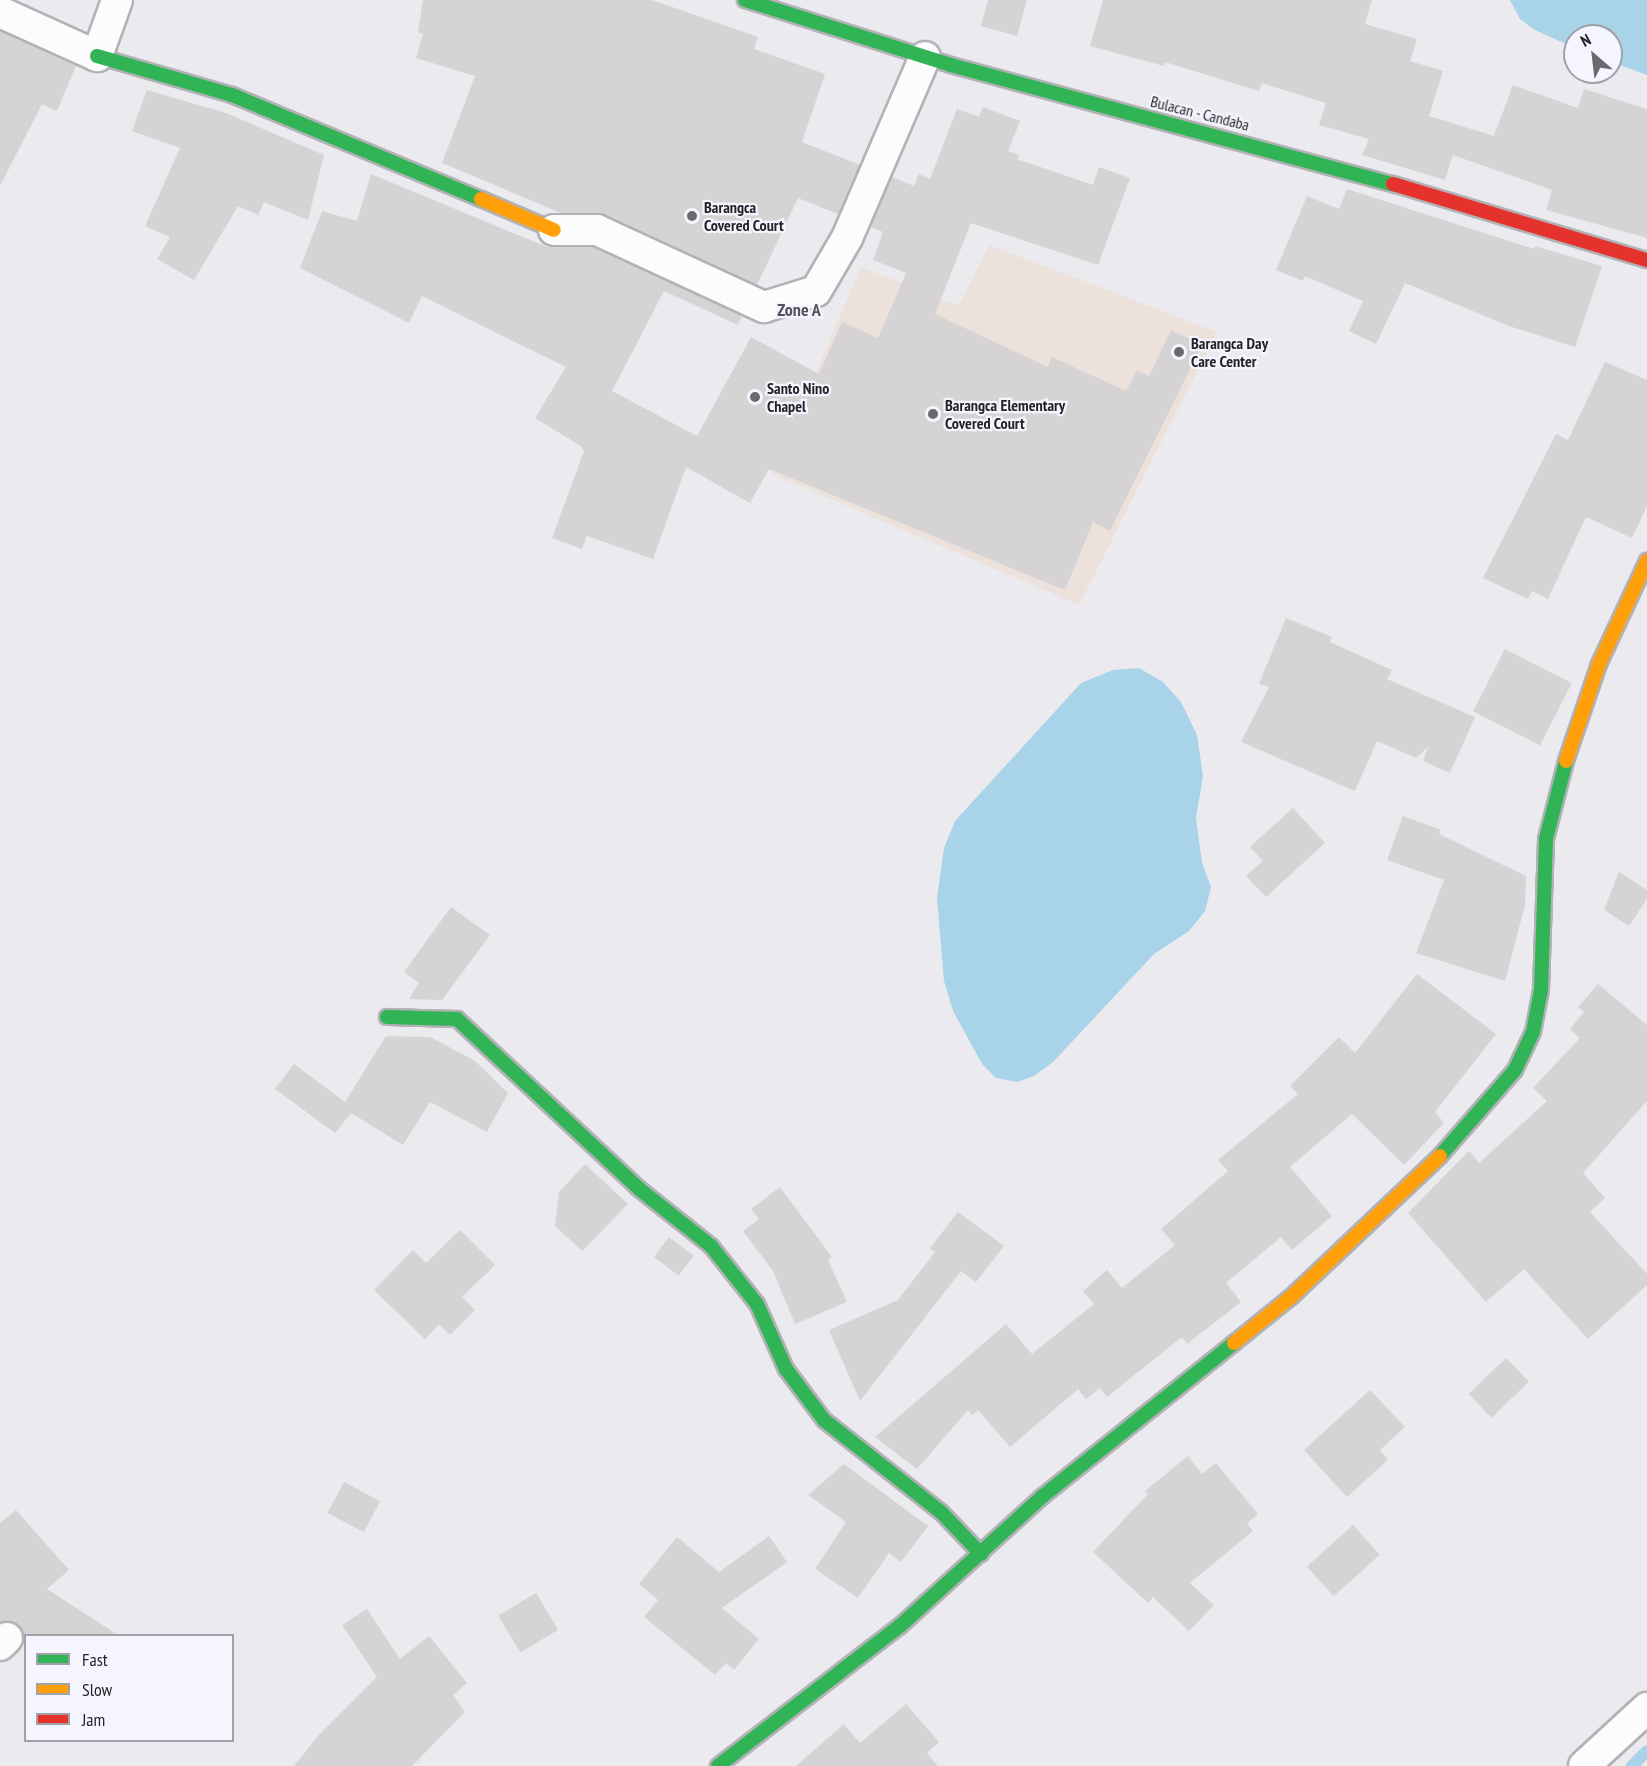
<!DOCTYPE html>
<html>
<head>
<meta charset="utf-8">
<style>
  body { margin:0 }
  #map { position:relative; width:1647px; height:1766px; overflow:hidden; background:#eaeaef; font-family:"PT Sans Narrow",sans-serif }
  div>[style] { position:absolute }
  .education>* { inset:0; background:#ece2db }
  .water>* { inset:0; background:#a8d3e9 }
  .stream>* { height:12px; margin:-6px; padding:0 6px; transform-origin:6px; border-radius:6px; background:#a8d3e9 }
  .building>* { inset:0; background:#d5d3d4; transform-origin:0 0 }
  .roads { filter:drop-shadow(2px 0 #b2b2b6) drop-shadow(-2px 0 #b2b2b6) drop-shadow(0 2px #b2b2b6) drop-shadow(0 -2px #b2b2b6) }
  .street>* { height:30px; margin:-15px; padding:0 15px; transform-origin:15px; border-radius:15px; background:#fcfcfd }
  .fast>* { height:14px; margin:-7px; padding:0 7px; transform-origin:7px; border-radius:7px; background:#30b455 }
  .slow>* { height:14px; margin:-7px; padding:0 7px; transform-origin:7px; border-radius:7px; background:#ff9f0a }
  .jam>* { height:14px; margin:-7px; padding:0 7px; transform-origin:7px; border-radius:7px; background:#e5322d }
  .dots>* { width:16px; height:16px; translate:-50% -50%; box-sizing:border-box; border:3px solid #f5f5ff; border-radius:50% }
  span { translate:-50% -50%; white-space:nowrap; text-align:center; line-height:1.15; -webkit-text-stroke:4.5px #f5f5ff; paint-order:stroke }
  .street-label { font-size:16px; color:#242428 }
  .poi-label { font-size:16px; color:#242428; font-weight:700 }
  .left { translate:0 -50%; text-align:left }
  .neighbourhood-label { font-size:18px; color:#51525a; font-weight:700 }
  .legend { position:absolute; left:24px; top:1634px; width:210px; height:108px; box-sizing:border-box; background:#f5f5ff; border:2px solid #a1a1a9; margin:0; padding:8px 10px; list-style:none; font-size:18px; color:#242428 }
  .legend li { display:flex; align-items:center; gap:12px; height:30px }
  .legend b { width:30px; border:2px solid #a1a1a9 }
  .north { position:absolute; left:1563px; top:24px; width:60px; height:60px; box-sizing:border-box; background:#f5f5ff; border:2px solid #a1a1a9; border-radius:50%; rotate:332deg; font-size:16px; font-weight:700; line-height:24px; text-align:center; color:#242428 }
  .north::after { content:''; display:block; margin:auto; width:21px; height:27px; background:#69696e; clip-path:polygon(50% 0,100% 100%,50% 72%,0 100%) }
</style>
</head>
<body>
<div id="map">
  <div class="education">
    <div style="clip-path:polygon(989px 245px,1217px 332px,1079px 605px,772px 474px,861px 267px,959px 306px)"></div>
  </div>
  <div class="water">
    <div style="clip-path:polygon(1510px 0,1647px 0,1647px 75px,1611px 62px,1611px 36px,1575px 36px,1575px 48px,1535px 30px,1520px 19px)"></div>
    <div style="clip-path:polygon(1139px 668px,1163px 682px,1181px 702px,1197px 735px,1203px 776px,1196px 818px,1202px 863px,1211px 887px,1205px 911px,1189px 931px,1154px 954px,1053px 1062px,1034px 1076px,1017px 1082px,996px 1078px,982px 1064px,953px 1011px,944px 981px,937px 898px,944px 848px,955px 821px,1081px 683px,1113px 670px)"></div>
  </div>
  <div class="stream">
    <div style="left:1632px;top:1766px;width:21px;rotate:-45deg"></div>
  </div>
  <div class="building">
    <div style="clip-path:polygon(423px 0,652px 0,758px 37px,754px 49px,825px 74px,802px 142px,860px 165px,838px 214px,798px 198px,757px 285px,604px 214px,561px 213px,442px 163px,475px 76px,416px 58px,423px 34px,418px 32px)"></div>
    <div style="clip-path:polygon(988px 0,1027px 0,1017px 36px,981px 26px)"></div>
    <div style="clip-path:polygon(1103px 0,1372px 0,1365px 24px,1417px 39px,1410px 61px,1443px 71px,1429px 116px,1494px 136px,1513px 85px,1578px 108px,1584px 89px,1647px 109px,1647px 238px,1546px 210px,1552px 190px,1453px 155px,1445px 180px,1362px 155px,1369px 139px,1319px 125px,1326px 103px,1262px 83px,1259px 91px,1165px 62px,1164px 66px,1090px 46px)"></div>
    <div style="clip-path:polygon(0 31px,76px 66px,57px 111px,42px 104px,0 186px)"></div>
    <div style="clip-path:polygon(147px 90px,226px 113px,324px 155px,308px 220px,264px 202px,258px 215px,238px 206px,194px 280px,157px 259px,170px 237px,145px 226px,180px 148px,132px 131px)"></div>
    <div style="clip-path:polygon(983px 107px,1020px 121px,1008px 151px,1019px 155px,1017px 159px,1093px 185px,1099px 167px,1130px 178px,1098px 265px,971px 223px,935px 314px,1048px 367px,1052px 357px,1126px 391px,1137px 370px,1149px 376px,1171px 330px,1202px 345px,1110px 531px,1093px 522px,1065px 590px,769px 469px,750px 503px,686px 467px,653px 559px,587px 536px,582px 549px,552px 538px,584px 451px,581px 446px,535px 418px,566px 367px,422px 296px,409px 323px,300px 268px,322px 211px,357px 221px,371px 174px,547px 247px,593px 247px,742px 316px,738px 325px,664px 291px,612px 391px,697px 436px,751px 337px,819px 374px,842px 322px,878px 338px,906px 273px,873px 260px,883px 232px,870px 227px,892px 177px,914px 186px,919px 174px,930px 179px,957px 109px,979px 117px)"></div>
    <div style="clip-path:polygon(1347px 189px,1534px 249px,1535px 246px,1602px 266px,1575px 347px,1509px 326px,1405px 283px,1376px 344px,1349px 331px,1363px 301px,1305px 276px,1303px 281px,1276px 270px,1307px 196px,1339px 209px)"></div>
    <div style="clip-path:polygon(1605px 362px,1647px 380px,1647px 506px,1632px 538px,1586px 517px,1548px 599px,1532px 591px,1528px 599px,1483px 578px,1556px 434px,1568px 440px)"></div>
    <div style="clip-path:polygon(1286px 618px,1332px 637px,1330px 642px,1392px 670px,1387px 679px,1475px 717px,1450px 773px,1423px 761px,1428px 747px,1416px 758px,1377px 741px,1355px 791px,1241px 742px,1269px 687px,1259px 684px)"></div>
    <div style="left:1505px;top:649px;width:75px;height:70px;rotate:27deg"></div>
    <div style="clip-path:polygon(1293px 808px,1325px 843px,1266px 897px,1246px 876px,1263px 861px,1250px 847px)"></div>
    <div style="clip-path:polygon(1403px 816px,1441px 830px,1439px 834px,1526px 876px,1525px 905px,1505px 981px,1416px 953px,1444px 880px,1387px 860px)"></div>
    <div style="clip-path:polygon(1619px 872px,1647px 890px,1647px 899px,1629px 926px,1604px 910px)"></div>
    <div style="clip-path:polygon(451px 907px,490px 935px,442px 1000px,409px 999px,419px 983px,404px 972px)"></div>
    <div style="clip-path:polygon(1417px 974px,1496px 1034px,1435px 1112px,1444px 1123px,1404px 1165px,1352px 1114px,1290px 1167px,1332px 1216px,1292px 1250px,1281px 1237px,1226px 1283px,1241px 1302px,1187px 1344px,1182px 1337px,1107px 1397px,1100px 1388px,1086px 1399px,1078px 1389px,1010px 1447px,978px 1410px,972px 1415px,968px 1410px,917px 1469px,875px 1437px,1006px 1324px,1032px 1354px,1094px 1304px,1083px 1291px,1107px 1270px,1122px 1288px,1175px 1245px,1161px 1229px,1228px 1171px,1218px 1160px,1298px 1094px,1290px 1086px,1339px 1037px,1355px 1053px)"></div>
    <div style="clip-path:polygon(1598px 984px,1647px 1025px,1647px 1101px,1583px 1173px,1605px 1198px,1590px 1212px,1647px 1274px,1647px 1285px,1588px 1339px,1524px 1269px,1486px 1302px,1408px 1213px,1469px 1151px,1479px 1163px,1547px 1101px,1533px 1088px,1580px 1038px,1570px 1029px,1584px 1012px,1578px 1007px)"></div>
    <div style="clip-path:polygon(386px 1036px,430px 1037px,475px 1061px,508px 1093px,487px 1132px,430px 1102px,403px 1145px,351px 1113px,335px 1133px,275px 1089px,294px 1064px,345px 1102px)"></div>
    <div style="clip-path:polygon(585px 1164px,628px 1204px,582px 1251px,555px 1226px,559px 1192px)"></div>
    <div style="clip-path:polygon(780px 1187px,832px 1257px,828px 1260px,847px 1302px,795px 1324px,773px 1271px,743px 1231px,759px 1219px,751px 1209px)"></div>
    <div style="clip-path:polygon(958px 1212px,1004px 1246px,976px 1282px,961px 1271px,860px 1401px,829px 1330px,898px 1300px,935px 1252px,930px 1248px)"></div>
    <div style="clip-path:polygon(460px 1230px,495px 1265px,462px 1297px,475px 1310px,450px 1335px,439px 1324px,425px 1339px,374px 1290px,413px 1250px,426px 1263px)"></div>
    <div style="left:669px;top:1237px;width:31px;height:25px;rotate:37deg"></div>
    <div style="left:1506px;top:1358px;width:33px;height:52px;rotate:46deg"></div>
    <div style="clip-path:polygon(1370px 1390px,1405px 1427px,1380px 1450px,1388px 1460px,1347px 1497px,1304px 1450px)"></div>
    <div style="clip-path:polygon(1188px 1456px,1202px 1474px,1216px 1463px,1258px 1514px,1247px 1523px,1253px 1531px,1190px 1583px,1214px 1605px,1189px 1631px,1153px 1597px,1148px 1603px,1093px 1552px,1148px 1494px,1145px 1491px)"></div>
    <div style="clip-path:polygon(844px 1464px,928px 1526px,901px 1562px,889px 1553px,858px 1598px,815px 1569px,846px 1522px,808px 1495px)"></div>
    <div style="left:344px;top:1482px;width:41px;height:35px;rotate:28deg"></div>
    <div style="clip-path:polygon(16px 1510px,69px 1570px,47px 1589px,118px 1635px,24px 1635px,12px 1622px,0 1623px,0 1523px)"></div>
    <div style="left:1353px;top:1525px;width:40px;height:62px;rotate:48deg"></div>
    <div style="clip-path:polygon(769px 1536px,787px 1562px,722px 1608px,759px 1639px,734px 1670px,726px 1663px,715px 1675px,644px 1617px,658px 1600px,639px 1584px,677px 1537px,719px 1572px)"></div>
    <div style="left:536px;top:1593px;width:43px;height:44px;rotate:59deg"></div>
    <div style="clip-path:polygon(367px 1609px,400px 1659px,429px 1636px,467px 1683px,453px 1695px,465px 1712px,412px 1766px,294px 1766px,318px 1736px,377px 1677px,342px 1625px)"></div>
    <div style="clip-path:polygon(906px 1704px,939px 1742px,927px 1753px,938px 1766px,796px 1766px,844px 1724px,860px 1743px)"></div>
  </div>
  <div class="roads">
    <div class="street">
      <div style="left:0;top:12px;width:107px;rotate:24.4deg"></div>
      <div style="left:97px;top:56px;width:59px;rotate:-70.3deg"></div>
      <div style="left:554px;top:230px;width:43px"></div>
      <div style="left:597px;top:230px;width:184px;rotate:24.8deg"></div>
      <div style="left:764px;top:307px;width:54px;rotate:-17.1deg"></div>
      <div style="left:816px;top:291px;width:61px;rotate:-59.7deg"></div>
      <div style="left:847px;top:238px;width:197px;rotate:-66.7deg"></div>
      <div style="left:0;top:1645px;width:10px;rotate:-45deg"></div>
      <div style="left:1584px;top:1766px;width:86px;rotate:-42.6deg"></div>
    </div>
    <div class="fast">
      <div style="left:745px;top:0;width:216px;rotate:17.5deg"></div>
      <div style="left:951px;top:65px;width:458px;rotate:15.1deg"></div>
      <div style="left:97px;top:56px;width:141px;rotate:16.1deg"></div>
      <div style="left:232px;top:95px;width:270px;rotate:22.7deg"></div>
      <div style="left:387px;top:1017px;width:70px;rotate:1.6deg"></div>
      <div style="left:457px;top:1019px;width:248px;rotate:43deg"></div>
      <div style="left:638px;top:1188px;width:93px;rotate:38.5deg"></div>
      <div style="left:711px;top:1246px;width:74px;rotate:51.6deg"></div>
      <div style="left:757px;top:1304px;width:71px;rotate:66deg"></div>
      <div style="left:786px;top:1369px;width:64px;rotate:53.3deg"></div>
      <div style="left:824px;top:1420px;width:149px;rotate:38.2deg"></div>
      <div style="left:941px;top:1512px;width:58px;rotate:46.4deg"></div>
      <div style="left:1440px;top:1156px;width:114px;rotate:-48.9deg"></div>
      <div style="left:1515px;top:1070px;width:42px;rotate:-64.7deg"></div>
      <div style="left:1533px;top:1032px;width:43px;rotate:-79.2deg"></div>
      <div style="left:1541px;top:990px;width:151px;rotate:-88.1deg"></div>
      <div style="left:1546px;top:839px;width:81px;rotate:-75.6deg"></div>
      <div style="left:718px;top:1766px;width:230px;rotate:-37.6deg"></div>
      <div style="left:900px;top:1626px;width:193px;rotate:-42.3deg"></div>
      <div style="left:1043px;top:1496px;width:245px;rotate:-38.7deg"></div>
    </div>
    <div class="slow">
      <div style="left:481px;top:199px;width:79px;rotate:23deg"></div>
      <div style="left:1566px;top:761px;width:102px;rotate:-71.2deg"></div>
      <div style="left:1599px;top:664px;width:114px;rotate:-65deg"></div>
      <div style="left:1234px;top:1343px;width:73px;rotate:-38.9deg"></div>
      <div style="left:1291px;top:1297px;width:205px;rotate:-43.4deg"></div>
    </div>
    <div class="jam">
      <div style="left:1393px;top:184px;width:265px;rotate:16.7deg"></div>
    </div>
  </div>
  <div class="dots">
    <div style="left:692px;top:216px;background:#69696e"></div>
    <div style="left:1179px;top:352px;background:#69696e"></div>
    <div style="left:755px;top:397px;background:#69696e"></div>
    <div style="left:933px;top:414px;background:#69696e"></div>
  </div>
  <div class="street-label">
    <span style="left:1200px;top:113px;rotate:14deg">Bulacan - Candaba</span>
  </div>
  <div class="poi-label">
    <span class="left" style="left:704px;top:216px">Barangca<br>Covered Court</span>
    <span class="left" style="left:1191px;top:352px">Barangca Day<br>Care Center</span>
    <span class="left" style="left:767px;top:397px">Santo Nino<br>Chapel</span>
    <span class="left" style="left:945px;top:414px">Barangca Elementary<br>Covered Court</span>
  </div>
  <div class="neighbourhood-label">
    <span style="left:799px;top:310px">Zone A</span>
  </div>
  <ul class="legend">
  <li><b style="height:8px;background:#30b455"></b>Fast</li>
  <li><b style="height:8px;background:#ff9f0a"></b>Slow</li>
  <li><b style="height:8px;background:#e5322d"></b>Jam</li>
  </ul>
  <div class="north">N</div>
</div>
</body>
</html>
